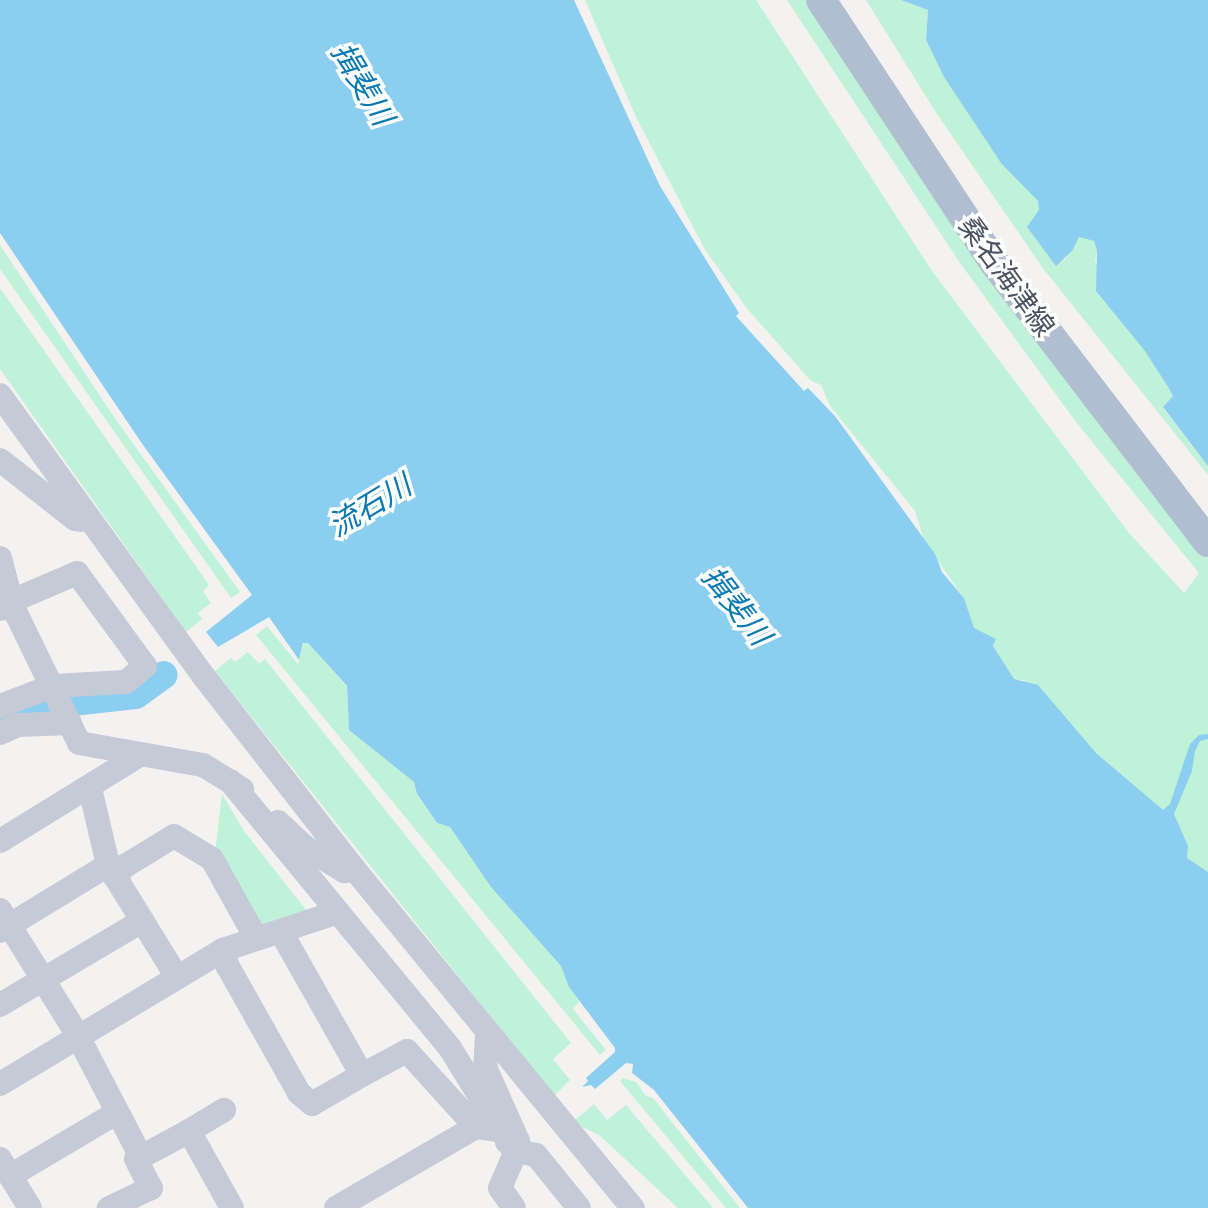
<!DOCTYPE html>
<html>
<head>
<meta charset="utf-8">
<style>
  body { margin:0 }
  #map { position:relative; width:1208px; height:1208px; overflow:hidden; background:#f4f2f1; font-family:Figtree,"Noto Sans JP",sans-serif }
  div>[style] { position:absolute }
  .green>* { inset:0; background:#c0f1d9 }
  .water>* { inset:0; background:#8cceef }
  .river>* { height:28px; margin:-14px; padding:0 14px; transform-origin:14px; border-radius:14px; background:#8cceef }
  .minor>* { height:24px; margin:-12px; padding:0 12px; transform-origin:12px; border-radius:12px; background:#c5cbd6 }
  .major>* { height:30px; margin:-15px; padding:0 15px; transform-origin:15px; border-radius:15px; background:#b1bdd0 }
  span { translate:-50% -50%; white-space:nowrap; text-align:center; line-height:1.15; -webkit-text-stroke:7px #fff; paint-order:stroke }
  .street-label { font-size:28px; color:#485260 }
  .water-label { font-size:30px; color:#0879b3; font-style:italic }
</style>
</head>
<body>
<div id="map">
  <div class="green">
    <div style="clip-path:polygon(585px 0,756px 0,932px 271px,1129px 533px,1184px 593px,1199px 573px,1076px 422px,960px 263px,787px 0,813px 0,1104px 426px,1208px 559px,1208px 872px,1187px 858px,1185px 839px,1170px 817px,1096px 753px,1024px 680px,1014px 680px,993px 646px,995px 639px,974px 629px,964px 598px,925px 543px,915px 511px,830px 406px,821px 385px,810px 380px,745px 306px,704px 248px,636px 117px)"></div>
    <div style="clip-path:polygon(866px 0,901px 0,928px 10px,926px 40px,944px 77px,988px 141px,1038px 201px,1064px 261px,1079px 237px,1094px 241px,1097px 251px,1095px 262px,1173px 396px,1163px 408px,1208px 466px,1208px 475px,1042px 267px,935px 111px)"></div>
    <div style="clip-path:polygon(0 245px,114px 417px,240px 592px,231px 598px,0 269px)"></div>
    <div style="clip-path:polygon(0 288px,209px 585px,203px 591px,211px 603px,198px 613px,202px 619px,186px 632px,0 369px)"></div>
    <div style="clip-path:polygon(267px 626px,298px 664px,304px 643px,308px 643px,347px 687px,349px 730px,414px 782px,417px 795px,437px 823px,450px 827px,491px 887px,561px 966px,579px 1002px,573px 1009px,606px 1050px,600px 1055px,256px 635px)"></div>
    <div style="clip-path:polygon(248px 652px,259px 664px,265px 659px,571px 1043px,553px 1059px,570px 1080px,554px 1096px,215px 671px,231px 658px,235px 662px)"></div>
    <div style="clip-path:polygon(222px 794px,244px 831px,310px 915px,265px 929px,215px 853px)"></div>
    <div style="clip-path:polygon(623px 1078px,636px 1082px,646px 1096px,653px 1098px,740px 1208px,726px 1208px,620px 1081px)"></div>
    <div style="clip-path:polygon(594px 1104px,607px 1120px,626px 1105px,713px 1208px,678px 1208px,599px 1135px,582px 1127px,575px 1120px)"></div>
  </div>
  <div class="water">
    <div style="clip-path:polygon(0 0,574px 0,660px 186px,739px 313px,736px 316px,804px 391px,808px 388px,835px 416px,935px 554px,942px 572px,964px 598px,974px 628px,996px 639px,993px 646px,1014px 679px,1038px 685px,1096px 753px,1163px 810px,1170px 804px,1190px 744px,1199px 735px,1208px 734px,1208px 739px,1200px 741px,1195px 751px,1192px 771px,1174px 814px,1188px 846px,1187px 858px,1208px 872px,1208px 1208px,748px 1208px,654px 1090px,632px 1073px,633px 1064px,626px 1063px,595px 1089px,591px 1085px,582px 1087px,588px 1081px,586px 1078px,615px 1052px,615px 1048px,569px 987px,561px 966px,491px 887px,450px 827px,437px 823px,417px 794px,414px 782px,349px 730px,347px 686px,308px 643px,303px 643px,299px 660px,269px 617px,218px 647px,206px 632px,252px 595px,143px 445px,0 233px)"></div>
    <div style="clip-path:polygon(901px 0,1208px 0,1208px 466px,1163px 407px,1173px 396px,1168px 387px,1145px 351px,1096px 291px,1097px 251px,1094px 241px,1079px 237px,1072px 251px,1056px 266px,1027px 227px,1039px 210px,1038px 201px,1001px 163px,944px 77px,926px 40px,928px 10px)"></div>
  </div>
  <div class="river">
    <div style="left:0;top:725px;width:34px;rotate:-28deg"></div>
    <div style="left:30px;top:709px;width:25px;rotate:-12deg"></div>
    <div style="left:54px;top:704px;width:82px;rotate:-6.3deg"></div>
    <div style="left:136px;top:695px;width:34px;rotate:-36deg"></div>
  </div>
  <div class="minor">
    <div style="left:0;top:395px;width:349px;rotate:54.1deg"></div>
    <div style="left:205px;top:678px;width:244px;rotate:52deg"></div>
    <div style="left:355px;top:870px;width:438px;rotate:50.6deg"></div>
    <div style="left:0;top:460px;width:95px;rotate:38.2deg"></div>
    <div style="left:75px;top:519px;width:6px;rotate:9deg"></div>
    <div style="left:0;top:558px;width:51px;rotate:75.1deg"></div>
    <div style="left:0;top:609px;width:13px;rotate:-9deg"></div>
    <div style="left:13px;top:607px;width:151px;rotate:64.1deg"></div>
    <div style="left:79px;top:743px;width:126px;rotate:10.1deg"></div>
    <div style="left:203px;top:765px;width:46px;rotate:31.6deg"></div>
    <div style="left:0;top:706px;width:56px;rotate:-21deg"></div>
    <div style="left:52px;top:686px;width:74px;rotate:-3.1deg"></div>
    <div style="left:126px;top:682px;width:25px;rotate:-40deg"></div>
    <div style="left:145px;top:666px;width:115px;rotate:-126.2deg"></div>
    <div style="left:77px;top:573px;width:69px;rotate:156.8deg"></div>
    <div style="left:0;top:733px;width:20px;rotate:-24deg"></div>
    <div style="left:18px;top:725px;width:52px;rotate:-2.2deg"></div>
    <div style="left:90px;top:788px;width:79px;rotate:76.8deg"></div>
    <div style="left:108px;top:865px;width:132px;rotate:58.4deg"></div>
    <div style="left:278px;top:822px;width:37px;rotate:43deg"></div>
    <div style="left:305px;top:847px;width:46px;rotate:31.6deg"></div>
    <div style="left:344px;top:871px;width:8px;rotate:-7deg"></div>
    <div style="left:0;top:841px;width:162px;rotate:-31.6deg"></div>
    <div style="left:115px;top:877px;width:15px;rotate:-48deg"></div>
    <div style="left:125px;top:866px;width:57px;rotate:-31.5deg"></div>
    <div style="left:174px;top:836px;width:44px;rotate:31.2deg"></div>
    <div style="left:212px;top:859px;width:90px;rotate:60.9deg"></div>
    <div style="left:0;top:910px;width:148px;rotate:58.2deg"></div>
    <div style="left:0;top:931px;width:127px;rotate:-31.4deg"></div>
    <div style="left:281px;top:932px;width:164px;rotate:60.5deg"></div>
    <div style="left:362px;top:1075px;width:51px;rotate:-28.1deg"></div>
    <div style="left:407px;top:1051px;width:103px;rotate:47.8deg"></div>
    <div style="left:476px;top:1127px;width:21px;rotate:8deg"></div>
    <div style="left:497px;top:1130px;width:15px;rotate:-110deg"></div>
    <div style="left:492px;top:1116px;width:80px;rotate:-121.7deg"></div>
    <div style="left:450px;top:1048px;width:176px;rotate:-129.5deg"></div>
    <div style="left:223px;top:950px;width:16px;rotate:75deg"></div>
    <div style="left:227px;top:965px;width:147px;rotate:60.6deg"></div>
    <div style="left:299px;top:1093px;width:17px;rotate:40deg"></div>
    <div style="left:312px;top:1104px;width:58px;rotate:-30.1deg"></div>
    <div style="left:0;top:1005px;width:165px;rotate:-30.6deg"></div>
    <div style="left:487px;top:1034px;width:33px;rotate:93deg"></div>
    <div style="left:485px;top:1067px;width:81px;rotate:66deg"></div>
    <div style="left:518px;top:1141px;width:10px;rotate:101deg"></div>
    <div style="left:516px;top:1151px;width:13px;rotate:-135deg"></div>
    <div style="left:83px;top:1046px;width:125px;rotate:62.4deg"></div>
    <div style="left:141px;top:1157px;width:5px;rotate:158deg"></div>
    <div style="left:136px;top:1159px;width:33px;rotate:63deg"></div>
    <div style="left:151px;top:1188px;width:47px;rotate:154.5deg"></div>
    <div style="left:0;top:1084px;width:260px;rotate:-31deg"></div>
    <div style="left:223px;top:950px;width:121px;rotate:-18.3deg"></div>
    <div style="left:338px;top:912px;width:170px;rotate:-129.5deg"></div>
    <div style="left:189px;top:1131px;width:41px;rotate:-31deg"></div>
    <div style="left:141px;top:1157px;width:55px;rotate:-28.4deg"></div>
    <div style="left:189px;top:1131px;width:88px;rotate:60.8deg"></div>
    <div style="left:0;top:1159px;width:57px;rotate:58.5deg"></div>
    <div style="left:10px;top:1176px;width:123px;rotate:-30.7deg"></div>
    <div style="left:336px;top:1208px;width:162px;rotate:-30.1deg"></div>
    <div style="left:514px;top:1208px;width:24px;rotate:-125deg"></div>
    <div style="left:500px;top:1188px;width:40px;rotate:-66.6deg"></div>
    <div style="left:516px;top:1151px;width:20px;rotate:11deg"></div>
    <div style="left:536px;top:1155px;width:68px;rotate:50.9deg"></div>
  </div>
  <div class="major">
    <div style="left:821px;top:0;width:313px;rotate:56.6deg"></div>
    <div style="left:993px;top:261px;width:354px;rotate:52.6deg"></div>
  </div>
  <div class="street-label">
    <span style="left:1007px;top:276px;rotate:54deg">桑名海津線</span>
  </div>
  <div class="water-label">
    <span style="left:362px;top:84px;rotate:59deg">揖斐川</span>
    <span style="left:370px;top:506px;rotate:-31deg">流石川</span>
    <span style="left:736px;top:606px;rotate:52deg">揖斐川</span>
  </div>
</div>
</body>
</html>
